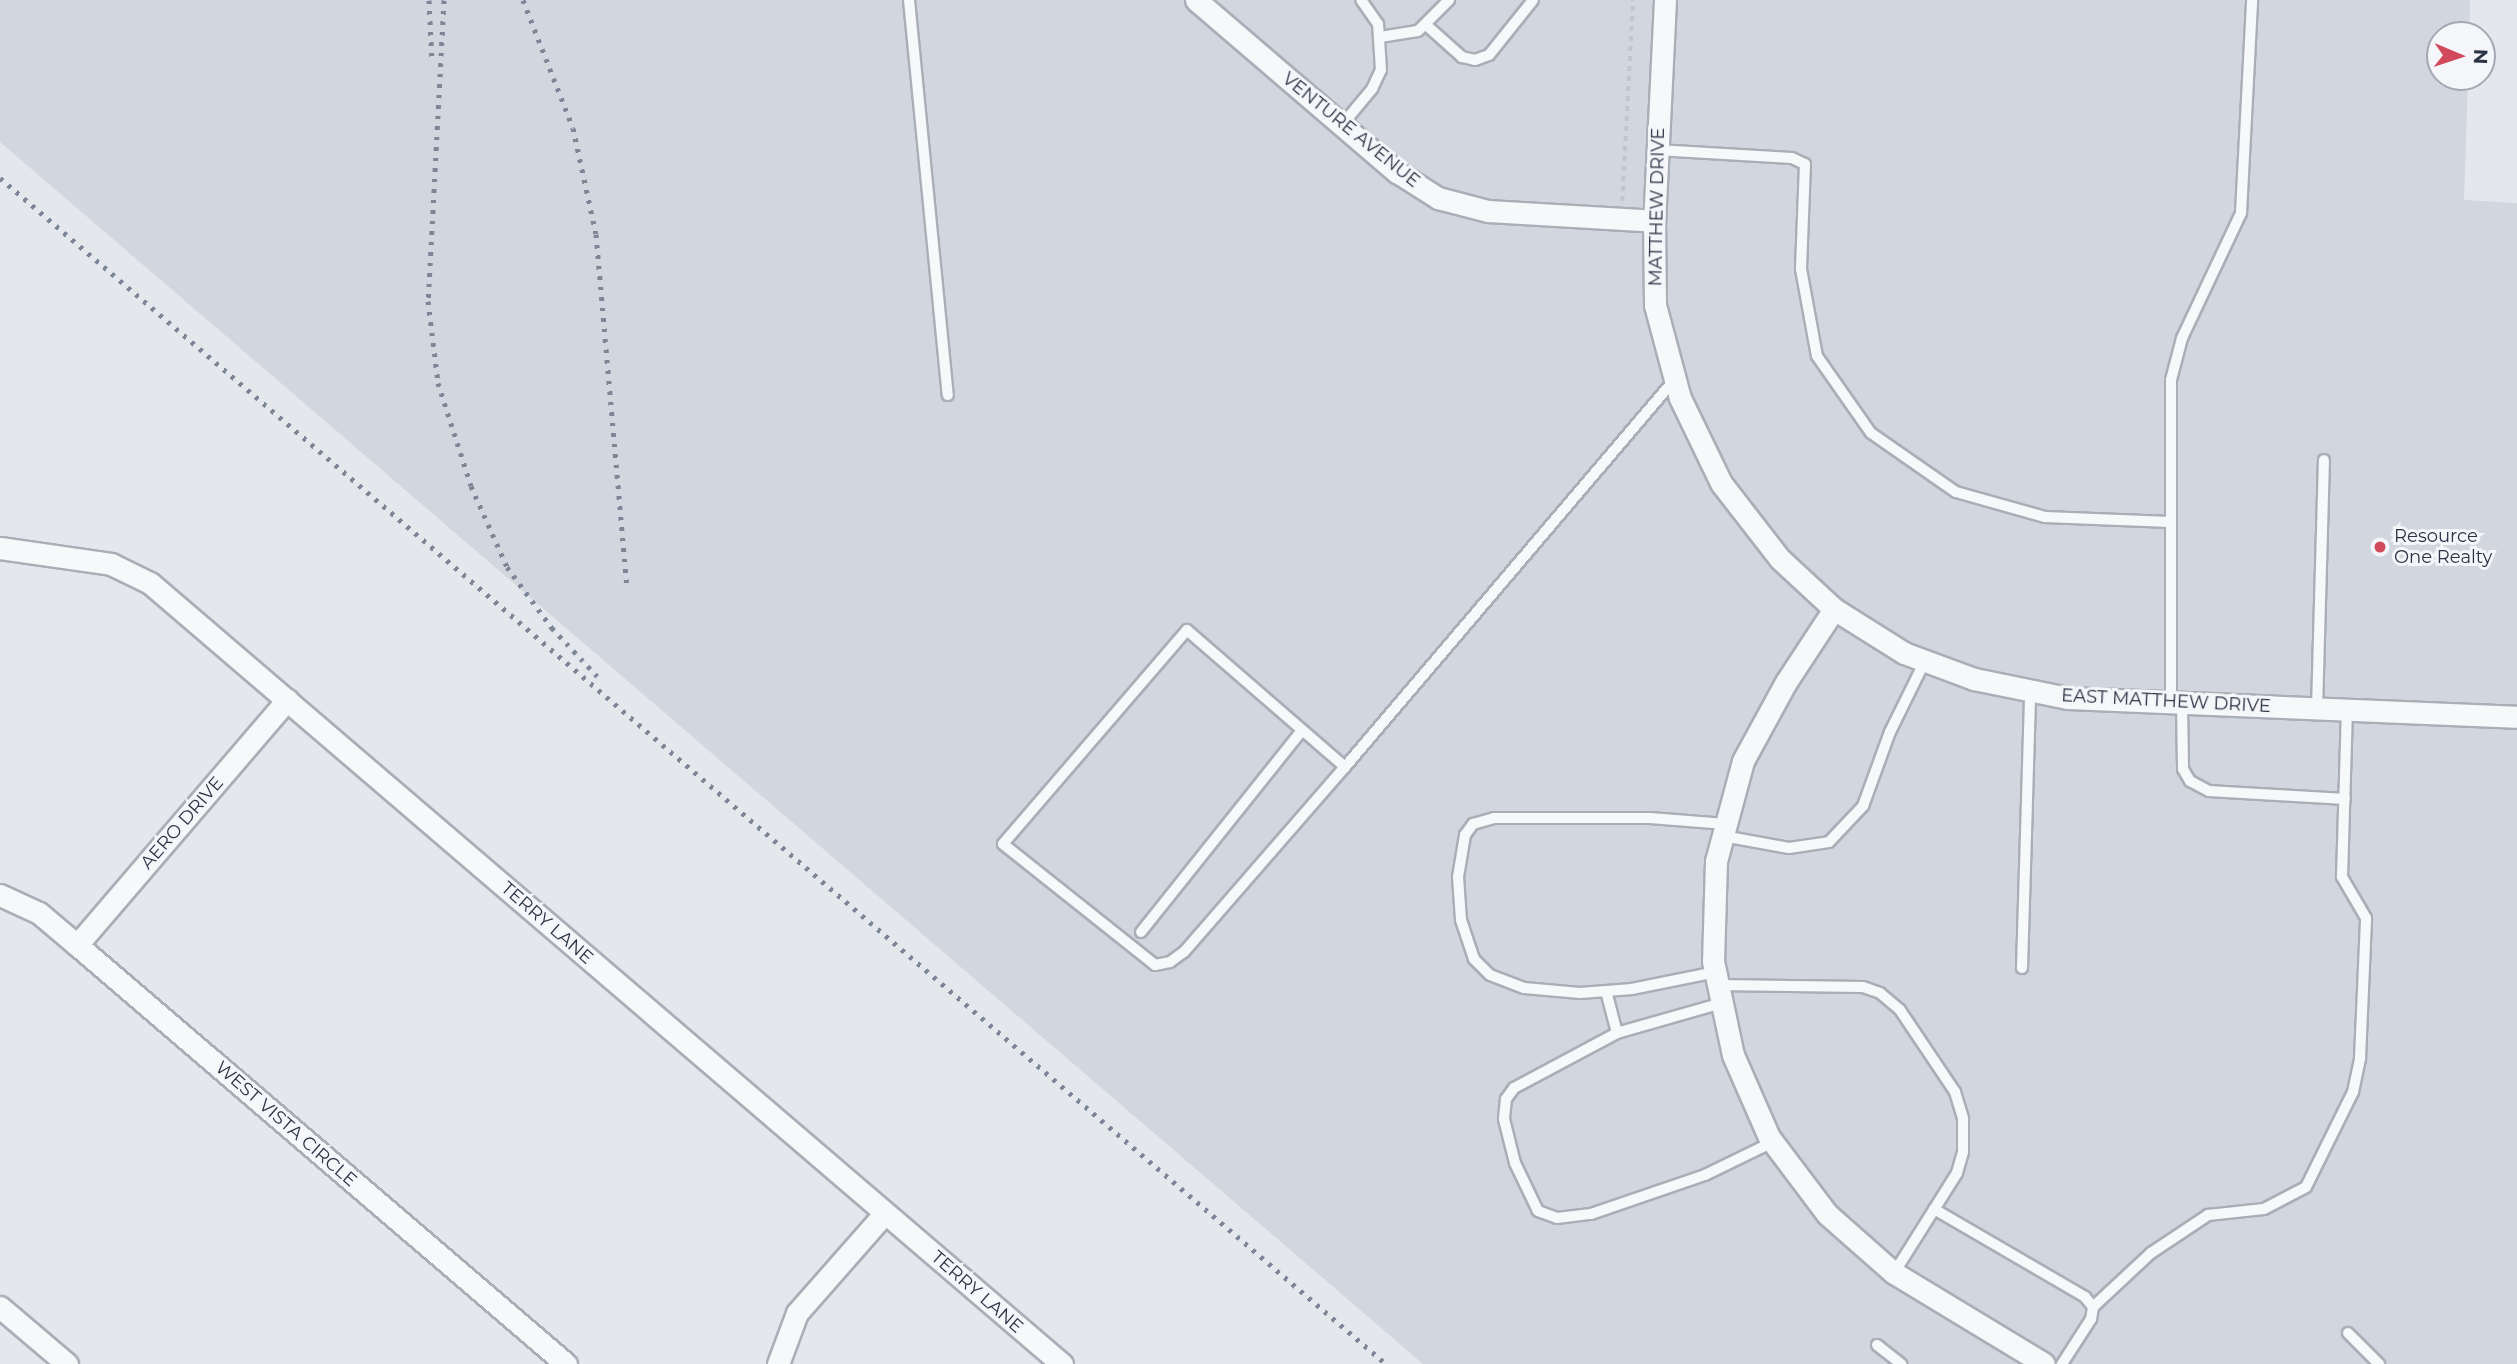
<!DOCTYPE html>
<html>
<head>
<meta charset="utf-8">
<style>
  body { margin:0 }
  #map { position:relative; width:2517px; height:1364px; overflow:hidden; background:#e4e7ec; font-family:Montserrat,sans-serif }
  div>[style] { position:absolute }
  .built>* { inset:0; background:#d2d6de }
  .path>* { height:3.5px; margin-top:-1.75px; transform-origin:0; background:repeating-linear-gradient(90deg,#c2c5cb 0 5px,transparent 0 10px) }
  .roads { filter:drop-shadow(2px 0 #a9aeb7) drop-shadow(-2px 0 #a9aeb7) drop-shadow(0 2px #a9aeb7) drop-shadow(0 -2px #a9aeb7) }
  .service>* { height:10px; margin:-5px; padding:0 5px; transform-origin:5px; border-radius:5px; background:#f7f8fa }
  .minor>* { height:21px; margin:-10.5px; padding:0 10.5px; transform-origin:10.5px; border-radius:10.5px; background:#f7f8fa }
  .rail>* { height:5px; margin-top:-2.5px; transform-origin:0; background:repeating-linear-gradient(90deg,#7d8696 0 3.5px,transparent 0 10.5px) }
  .dots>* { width:19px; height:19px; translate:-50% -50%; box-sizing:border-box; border:4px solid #f4f6f9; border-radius:50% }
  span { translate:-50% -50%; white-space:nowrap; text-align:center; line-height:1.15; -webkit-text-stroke:6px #f4f6f9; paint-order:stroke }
  .street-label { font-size:18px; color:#2b3445 }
  .poi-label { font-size:18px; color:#2b3445 }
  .left { translate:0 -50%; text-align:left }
  .north { position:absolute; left:2426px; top:21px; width:70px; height:70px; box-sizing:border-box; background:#f4f6f9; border:2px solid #a4a8b1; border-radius:50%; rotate:92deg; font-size:19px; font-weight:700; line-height:28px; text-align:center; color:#2b3445 }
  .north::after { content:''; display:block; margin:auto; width:24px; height:32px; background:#d1495b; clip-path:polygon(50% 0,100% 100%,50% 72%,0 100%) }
</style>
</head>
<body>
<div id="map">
  <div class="built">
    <div style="clip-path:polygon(0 0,2470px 0,2469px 35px,2440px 35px,2440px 77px,2468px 77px,2464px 200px,2517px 203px,2517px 1364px,1423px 1364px,0 142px)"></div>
  </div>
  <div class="path">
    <div style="left:1622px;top:201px;width:201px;rotate:-86.9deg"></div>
  </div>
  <div class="roads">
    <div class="service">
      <div style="left:909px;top:0;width:397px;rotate:84.4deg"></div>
      <div style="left:1425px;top:24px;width:50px;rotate:41.7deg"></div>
      <div style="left:1462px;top:57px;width:13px;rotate:13deg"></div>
      <div style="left:1475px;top:60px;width:15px;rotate:-20deg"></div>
      <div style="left:1489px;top:55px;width:70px;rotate:-51.3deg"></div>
      <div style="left:1380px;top:37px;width:38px;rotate:-9deg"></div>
      <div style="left:1418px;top:31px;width:44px;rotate:-45deg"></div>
      <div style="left:1342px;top:125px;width:47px;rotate:-50.2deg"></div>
      <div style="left:1372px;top:89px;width:21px;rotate:-65deg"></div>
      <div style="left:1381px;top:70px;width:46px;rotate:-93.7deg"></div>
      <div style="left:1378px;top:24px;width:29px;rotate:-125deg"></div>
      <div style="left:1657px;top:150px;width:135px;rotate:3.4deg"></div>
      <div style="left:1792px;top:158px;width:14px;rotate:25deg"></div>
      <div style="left:1805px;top:164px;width:105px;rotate:92.2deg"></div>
      <div style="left:1801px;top:269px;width:88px;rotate:79.6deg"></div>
      <div style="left:1817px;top:356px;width:94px;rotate:55deg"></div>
      <div style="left:1871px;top:433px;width:103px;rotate:34.8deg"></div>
      <div style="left:1956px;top:492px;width:92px;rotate:15.7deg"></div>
      <div style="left:2045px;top:517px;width:125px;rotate:2.3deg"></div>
      <div style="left:2171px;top:702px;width:322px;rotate:-90deg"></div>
      <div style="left:2171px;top:380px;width:43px;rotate:-75.3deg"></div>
      <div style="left:2182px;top:338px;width:138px;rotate:-64.7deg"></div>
      <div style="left:2241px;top:213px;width:213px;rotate:-87deg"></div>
      <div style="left:2182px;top:703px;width:66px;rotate:89.1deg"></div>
      <div style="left:2183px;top:769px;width:14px;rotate:60deg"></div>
      <div style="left:2190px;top:781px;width:21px;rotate:28deg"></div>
      <div style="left:2209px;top:791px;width:136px;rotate:3.4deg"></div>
      <div style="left:2317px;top:709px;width:249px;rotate:-88.4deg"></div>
      <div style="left:1345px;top:767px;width:209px;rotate:-139.1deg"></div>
      <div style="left:1187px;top:630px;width:282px;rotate:130.7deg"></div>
      <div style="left:1003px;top:844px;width:194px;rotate:38.5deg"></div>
      <div style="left:1155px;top:965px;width:15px;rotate:-11deg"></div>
      <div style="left:1170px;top:962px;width:17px;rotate:-36deg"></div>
      <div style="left:1184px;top:952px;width:245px;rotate:-49deg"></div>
      <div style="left:1345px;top:767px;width:509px;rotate:-49.62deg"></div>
      <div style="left:1723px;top:836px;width:67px;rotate:10.3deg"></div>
      <div style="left:1789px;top:848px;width:40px;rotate:-8.5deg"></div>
      <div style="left:1829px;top:842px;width:50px;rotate:-46.6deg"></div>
      <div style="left:1863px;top:806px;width:79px;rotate:-70deg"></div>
      <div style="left:1890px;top:732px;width:79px;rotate:-63.8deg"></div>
      <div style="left:1141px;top:932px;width:258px;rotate:-51.4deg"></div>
      <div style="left:2022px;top:968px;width:277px;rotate:-88.3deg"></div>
      <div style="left:1716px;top:972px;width:86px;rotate:168.6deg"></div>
      <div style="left:1632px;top:989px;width:52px;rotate:175.6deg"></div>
      <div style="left:1580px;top:993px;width:56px;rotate:-174.9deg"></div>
      <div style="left:1524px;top:988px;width:36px;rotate:-159deg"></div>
      <div style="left:1490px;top:975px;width:23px;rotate:-135deg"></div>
      <div style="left:1474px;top:959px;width:41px;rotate:-108.4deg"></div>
      <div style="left:1461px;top:920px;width:43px;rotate:-94deg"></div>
      <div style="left:1458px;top:877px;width:43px;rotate:-80.5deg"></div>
      <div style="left:1465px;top:835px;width:14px;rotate:-54deg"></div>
      <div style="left:1473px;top:824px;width:22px;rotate:-16deg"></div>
      <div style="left:1494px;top:818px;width:156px"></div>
      <div style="left:1650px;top:818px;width:76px;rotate:4.5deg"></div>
      <div style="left:1718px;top:985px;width:145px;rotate:0.8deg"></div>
      <div style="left:1863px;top:987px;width:18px;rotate:19deg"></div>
      <div style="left:1880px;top:993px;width:26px;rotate:40deg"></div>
      <div style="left:1900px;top:1010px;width:99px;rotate:56.1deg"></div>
      <div style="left:1955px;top:1092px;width:28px;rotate:73deg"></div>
      <div style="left:1963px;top:1119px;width:33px;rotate:90deg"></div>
      <div style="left:1963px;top:1152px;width:22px;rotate:106deg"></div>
      <div style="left:1957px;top:1173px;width:118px;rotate:122.2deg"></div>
      <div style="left:1606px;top:991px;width:43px;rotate:75.3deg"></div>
      <div style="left:1722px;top:1003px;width:109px;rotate:164.1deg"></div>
      <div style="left:1617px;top:1033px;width:117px;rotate:151.9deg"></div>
      <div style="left:1514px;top:1088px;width:14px;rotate:126deg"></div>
      <div style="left:1506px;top:1099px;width:20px;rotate:96deg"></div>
      <div style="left:1504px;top:1119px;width:45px;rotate:76deg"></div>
      <div style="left:1515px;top:1163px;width:53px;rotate:64.4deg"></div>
      <div style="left:1538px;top:1211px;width:20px;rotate:20deg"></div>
      <div style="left:1557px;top:1218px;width:34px;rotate:-7deg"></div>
      <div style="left:1591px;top:1214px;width:120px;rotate:-18.9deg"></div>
      <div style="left:1705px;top:1175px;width:76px;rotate:-25.9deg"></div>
      <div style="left:1934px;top:1209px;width:175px;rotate:30.2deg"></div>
      <div style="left:2085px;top:1297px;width:13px;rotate:51deg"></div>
      <div style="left:2093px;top:1307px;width:12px;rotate:99deg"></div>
      <div style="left:2091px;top:1319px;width:54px;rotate:122.8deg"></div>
      <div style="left:2093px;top:1307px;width:79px;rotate:-43deg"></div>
      <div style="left:2151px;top:1253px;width:69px;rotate:-33.7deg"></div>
      <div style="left:2208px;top:1215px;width:56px;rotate:-6.1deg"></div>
      <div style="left:2264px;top:1209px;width:47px;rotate:-27.6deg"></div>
      <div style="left:2306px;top:1187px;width:106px;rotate:-63.7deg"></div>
      <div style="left:2353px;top:1092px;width:35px;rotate:-78deg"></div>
      <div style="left:2360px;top:1058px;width:140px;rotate:-87.5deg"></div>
      <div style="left:2366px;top:918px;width:48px;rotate:-120.3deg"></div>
      <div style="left:2342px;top:877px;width:167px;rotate:-88.3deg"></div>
      <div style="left:2348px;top:1333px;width:44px;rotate:45deg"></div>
      <div style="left:1877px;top:1345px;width:31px;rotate:38deg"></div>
    </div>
    <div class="minor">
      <div style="left:1196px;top:0;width:265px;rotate:40.6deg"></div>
      <div style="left:1397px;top:172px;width:49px;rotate:32.4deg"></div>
      <div style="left:1438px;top:198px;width:52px;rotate:14.6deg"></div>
      <div style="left:1488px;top:211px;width:166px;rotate:3.4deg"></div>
      <div style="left:1665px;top:0;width:221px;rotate:92.8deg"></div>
      <div style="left:1654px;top:221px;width:84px;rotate:89.3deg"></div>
      <div style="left:1655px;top:305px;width:96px;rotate:75deg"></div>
      <div style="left:1680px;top:398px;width:94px;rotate:64.2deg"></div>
      <div style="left:1721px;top:483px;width:96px;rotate:52.2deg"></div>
      <div style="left:1780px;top:559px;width:74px;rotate:42.8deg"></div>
      <div style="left:1834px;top:609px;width:83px;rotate:32.2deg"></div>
      <div style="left:1904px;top:653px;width:75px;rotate:20.4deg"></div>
      <div style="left:1974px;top:679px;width:95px;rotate:11.5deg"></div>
      <div style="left:2067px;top:698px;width:450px;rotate:2.4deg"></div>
      <div style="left:0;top:548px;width:112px;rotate:8.2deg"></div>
      <div style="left:111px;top:564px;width:43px;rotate:26deg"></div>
      <div style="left:150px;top:583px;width:1201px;rotate:40.58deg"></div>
      <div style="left:1834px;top:609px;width:87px;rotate:123.3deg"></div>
      <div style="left:1786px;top:682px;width:90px;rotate:118.6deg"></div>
      <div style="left:1743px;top:761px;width:104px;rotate:105.1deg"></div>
      <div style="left:1716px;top:861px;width:100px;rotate:91.7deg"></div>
      <div style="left:1713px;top:961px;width:96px;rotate:78deg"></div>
      <div style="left:1733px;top:1055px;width:90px;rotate:66.3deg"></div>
      <div style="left:1769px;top:1137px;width:96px;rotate:53deg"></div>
      <div style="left:1827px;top:1214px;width:89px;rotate:41.4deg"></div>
      <div style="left:1894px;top:1273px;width:175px;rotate:31.2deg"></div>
      <div style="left:0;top:895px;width:43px;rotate:24.8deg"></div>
      <div style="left:39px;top:913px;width:50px;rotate:40.1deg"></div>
      <div style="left:77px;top:945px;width:644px;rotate:40.59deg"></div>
      <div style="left:77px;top:945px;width:323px;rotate:-49.4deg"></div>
      <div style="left:0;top:1307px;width:88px;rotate:40.4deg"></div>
      <div style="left:778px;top:1364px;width:54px;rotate:-69.6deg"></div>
      <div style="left:797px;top:1313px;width:133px;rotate:-48.7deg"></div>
    </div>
  </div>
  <div class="rail">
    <div style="left:429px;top:0;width:62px;rotate:87.2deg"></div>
    <div style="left:444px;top:0;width:301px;rotate:93deg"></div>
    <div style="left:428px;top:301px;width:83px;rotate:83deg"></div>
    <div style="left:438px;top:383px;width:108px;rotate:72.2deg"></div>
    <div style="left:471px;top:486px;width:89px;rotate:66deg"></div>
    <div style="left:507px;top:567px;width:76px;rotate:53.6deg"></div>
    <div style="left:552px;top:628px;width:67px;rotate:46.8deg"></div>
    <div style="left:523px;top:0;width:137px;rotate:68.7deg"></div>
    <div style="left:573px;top:128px;width:108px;rotate:77.8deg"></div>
    <div style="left:596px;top:234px;width:355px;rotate:85deg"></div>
    <div style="left:0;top:178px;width:1824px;rotate:40.55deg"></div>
  </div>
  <div class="dots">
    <div style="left:2380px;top:547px;background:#d1495b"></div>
  </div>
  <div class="street-label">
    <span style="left:1351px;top:130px;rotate:39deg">VENTURE AVENUE</span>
    <span style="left:1657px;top:207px;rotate:-89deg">MATTHEW DRIVE</span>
    <span style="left:2166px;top:701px;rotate:3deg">EAST MATTHEW DRIVE</span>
    <span style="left:182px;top:823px;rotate:-49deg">AERO DRIVE</span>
    <span style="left:547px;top:923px;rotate:41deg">TERRY LANE</span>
    <span style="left:286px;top:1124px;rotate:41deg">WEST VISTA CIRCLE</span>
    <span style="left:977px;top:1292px;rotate:41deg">TERRY LANE</span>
  </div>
  <div class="poi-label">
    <span class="left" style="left:2394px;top:547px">Resource<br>One Realty</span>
  </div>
  <div class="north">N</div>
</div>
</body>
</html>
